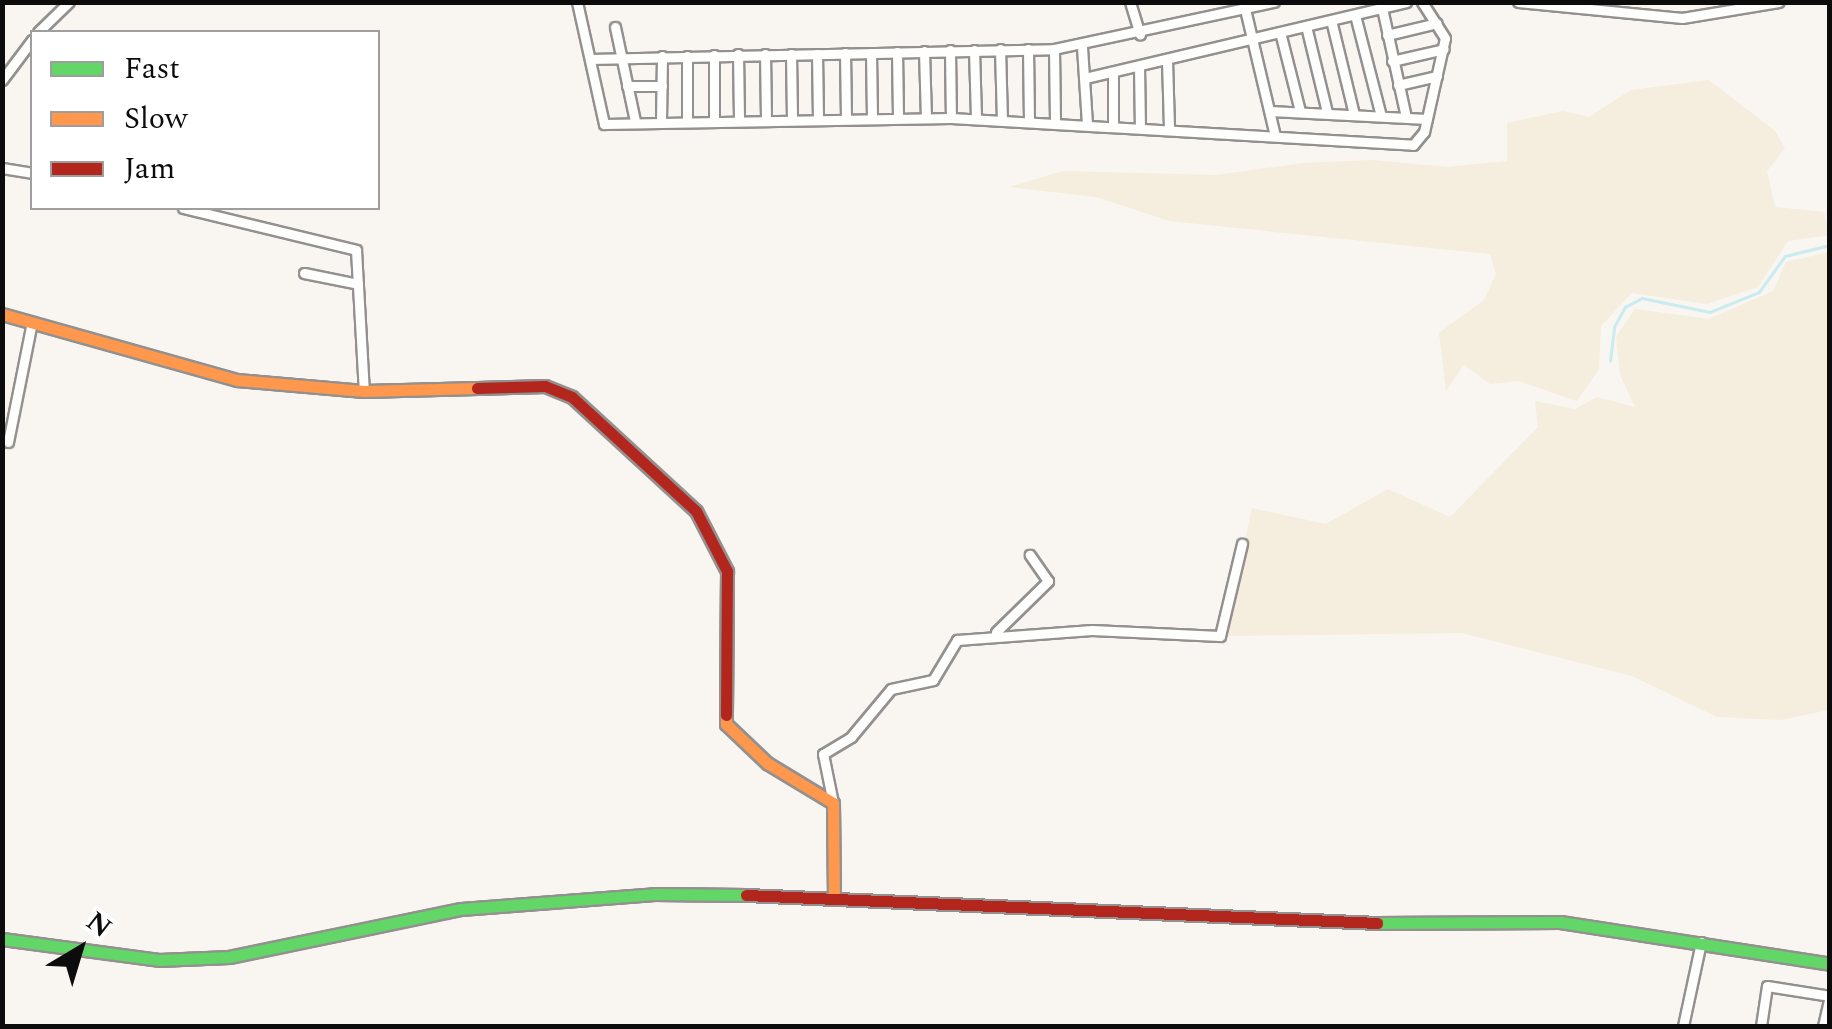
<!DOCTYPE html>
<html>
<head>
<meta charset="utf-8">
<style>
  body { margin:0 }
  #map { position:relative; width:1832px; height:1029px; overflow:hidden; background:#f9f5f0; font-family:Spectral,serif }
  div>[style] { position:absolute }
  .farmland>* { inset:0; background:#f5edde }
  .stream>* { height:2.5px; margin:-1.25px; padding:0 1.25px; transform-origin:1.25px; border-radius:1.25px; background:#c9ecf0 }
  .roads { filter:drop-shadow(2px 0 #93918f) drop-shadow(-2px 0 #93918f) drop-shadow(0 2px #93918f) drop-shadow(0 -2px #93918f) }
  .street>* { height:9px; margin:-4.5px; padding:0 4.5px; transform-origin:4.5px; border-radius:4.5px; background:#fefefd }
  .fast>* { height:11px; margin:-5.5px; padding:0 5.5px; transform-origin:5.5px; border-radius:5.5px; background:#63d668 }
  .slow>* { height:11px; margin:-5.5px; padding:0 5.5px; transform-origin:5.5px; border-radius:5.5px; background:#ff974d }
  .jam>* { height:11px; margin:-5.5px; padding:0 5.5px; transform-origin:5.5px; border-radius:5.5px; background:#b3261e }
  span { translate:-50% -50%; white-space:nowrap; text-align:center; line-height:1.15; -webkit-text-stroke:10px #fff; paint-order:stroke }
  .frame { position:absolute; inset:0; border:5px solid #0c0c0c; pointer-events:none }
  .legend { position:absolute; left:30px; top:30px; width:350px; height:180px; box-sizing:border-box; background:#fff; border:2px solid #9e9e9e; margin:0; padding:12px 18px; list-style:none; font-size:30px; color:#0c0c0c }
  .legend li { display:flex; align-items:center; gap:20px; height:50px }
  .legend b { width:50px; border:2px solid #9e9e9e }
  .north { position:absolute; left:30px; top:899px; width:100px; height:100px; -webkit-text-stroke:8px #fff; paint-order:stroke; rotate:38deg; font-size:28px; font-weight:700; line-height:40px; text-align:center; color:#0c0c0c }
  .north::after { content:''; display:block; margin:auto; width:35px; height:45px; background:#0c0c0c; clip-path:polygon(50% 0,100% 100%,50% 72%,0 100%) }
</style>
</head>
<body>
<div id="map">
  <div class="farmland">
    <div style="clip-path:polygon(1709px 80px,1775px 131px,1785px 148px,1767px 171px,1775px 207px,1824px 212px,1829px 235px,1788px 241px,1758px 287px,1707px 304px,1632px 293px,1601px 326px,1599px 369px,1577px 401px,1519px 381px,1490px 384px,1464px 365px,1446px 391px,1439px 333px,1484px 300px,1496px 274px,1490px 254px,1169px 221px,1096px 197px,1009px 187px,1063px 171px,1216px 175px,1304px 163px,1372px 160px,1448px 167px,1507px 161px,1507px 123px,1563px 111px,1589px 117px,1631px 90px)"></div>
    <div style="clip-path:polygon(1829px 252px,1829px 710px,1780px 720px,1717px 717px,1632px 676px,1462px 633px,1225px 636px,1252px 508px,1326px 524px,1388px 489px,1450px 517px,1538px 427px,1535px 401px,1575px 409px,1597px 397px,1635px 407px,1620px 375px,1616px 337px,1635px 309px,1709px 319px,1773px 291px,1786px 262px)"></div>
  </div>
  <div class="stream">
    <div style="left:1610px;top:361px;width:34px;rotate:-83deg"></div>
    <div style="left:1614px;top:327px;width:23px;rotate:-61deg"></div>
    <div style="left:1625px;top:307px;width:19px;rotate:-28deg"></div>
    <div style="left:1642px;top:298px;width:69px;rotate:11.6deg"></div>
    <div style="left:1710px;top:312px;width:53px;rotate:-22.2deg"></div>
    <div style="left:1759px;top:292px;width:44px;rotate:-54.2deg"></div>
    <div style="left:1785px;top:256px;width:46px;rotate:-13.7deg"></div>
  </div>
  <div class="roads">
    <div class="street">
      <div style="left:577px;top:2px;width:125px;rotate:77.5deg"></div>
      <div style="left:604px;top:124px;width:347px;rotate:-1deg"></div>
      <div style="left:951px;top:118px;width:463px;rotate:3.3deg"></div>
      <div style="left:1413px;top:145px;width:17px;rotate:-50deg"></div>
      <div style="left:1424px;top:132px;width:96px;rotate:-77.4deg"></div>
      <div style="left:1445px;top:38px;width:43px;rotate:-122.6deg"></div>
      <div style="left:1130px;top:2px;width:34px;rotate:73deg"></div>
      <div style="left:1518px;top:2px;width:165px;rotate:5.6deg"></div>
      <div style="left:1682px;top:18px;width:98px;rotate:-9.4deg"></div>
      <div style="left:1382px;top:8px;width:112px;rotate:77.6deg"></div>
      <div style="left:1245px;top:9px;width:130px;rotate:76.7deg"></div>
      <div style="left:1355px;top:15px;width:104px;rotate:75.6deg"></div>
      <div style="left:1331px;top:20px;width:97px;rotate:76.3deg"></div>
      <div style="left:1306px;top:26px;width:89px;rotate:76.3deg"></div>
      <div style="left:615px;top:27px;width:96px;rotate:78deg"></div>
      <div style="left:38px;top:32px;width:43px;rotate:-44.1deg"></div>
      <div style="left:1280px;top:32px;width:81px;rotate:75.8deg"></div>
      <div style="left:1387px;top:35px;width:51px;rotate:-13.5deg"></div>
      <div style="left:1082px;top:47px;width:77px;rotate:86.3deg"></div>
      <div style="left:1000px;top:49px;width:71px;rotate:88.4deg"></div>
      <div style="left:1028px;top:49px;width:73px;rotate:89.2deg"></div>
      <div style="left:1054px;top:49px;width:75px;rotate:89.2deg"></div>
      <div style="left:950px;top:50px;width:68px;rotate:89.2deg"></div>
      <div style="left:974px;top:50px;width:69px;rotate:88.3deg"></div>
      <div style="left:924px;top:51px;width:66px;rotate:88.3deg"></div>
      <div style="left:897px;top:52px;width:66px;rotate:89.1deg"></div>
      <div style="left:845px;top:53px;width:65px;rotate:89.1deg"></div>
      <div style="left:871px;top:53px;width:65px;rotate:89.1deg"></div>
      <div style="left:738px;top:54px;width:66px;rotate:89.1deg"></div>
      <div style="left:765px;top:54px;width:65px;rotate:89.1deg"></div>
      <div style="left:791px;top:54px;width:65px;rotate:89.1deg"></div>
      <div style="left:817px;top:54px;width:65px;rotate:89.1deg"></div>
      <div style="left:687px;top:56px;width:65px;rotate:90deg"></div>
      <div style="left:590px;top:59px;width:464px;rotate:-1.2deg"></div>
      <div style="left:1054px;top:49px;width:225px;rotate:-12.1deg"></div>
      <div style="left:1167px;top:60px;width:68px;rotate:88.3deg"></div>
      <div style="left:1392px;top:61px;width:53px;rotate:-13deg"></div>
      <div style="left:1139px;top:66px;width:61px;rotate:89.1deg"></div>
      <div style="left:1085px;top:78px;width:330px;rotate:-13.3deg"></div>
      <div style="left:2px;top:80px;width:50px;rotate:-53.1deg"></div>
      <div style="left:1398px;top:85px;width:40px;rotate:-13deg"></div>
      <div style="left:627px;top:86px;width:35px"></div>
      <div style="left:1270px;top:111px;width:157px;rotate:2.9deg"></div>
      <div style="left:714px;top:120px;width:65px;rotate:-90deg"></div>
      <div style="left:661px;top:121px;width:65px;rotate:-89.1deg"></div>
      <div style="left:1113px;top:126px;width:53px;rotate:-90deg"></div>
      <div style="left:2px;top:168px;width:30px;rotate:9deg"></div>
      <div style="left:183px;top:208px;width:178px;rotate:13.6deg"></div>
      <div style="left:356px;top:250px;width:141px;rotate:86.8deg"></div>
      <div style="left:304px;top:273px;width:55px;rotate:11.5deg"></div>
      <div style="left:8px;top:442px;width:122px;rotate:-78.7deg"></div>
      <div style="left:996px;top:632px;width:73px;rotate:-44.4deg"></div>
      <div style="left:1048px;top:581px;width:32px;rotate:-125deg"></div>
      <div style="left:833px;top:803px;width:50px;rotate:-101.5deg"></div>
      <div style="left:823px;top:754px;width:33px;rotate:-31deg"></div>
      <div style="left:851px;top:737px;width:62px;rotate:-50.2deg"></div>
      <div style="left:891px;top:689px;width:43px;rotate:-12.1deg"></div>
      <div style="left:933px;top:680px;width:47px;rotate:-59deg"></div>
      <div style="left:957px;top:640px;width:135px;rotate:-4.2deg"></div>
      <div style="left:1092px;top:630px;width:128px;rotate:2.7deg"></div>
      <div style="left:1220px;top:636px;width:95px;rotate:-76.6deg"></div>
      <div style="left:1683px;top:1026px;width:86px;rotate:-77.9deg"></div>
      <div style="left:1761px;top:1026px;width:40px;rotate:-81.5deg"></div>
      <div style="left:1767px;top:986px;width:64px;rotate:9deg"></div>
      <div style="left:1823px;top:1026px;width:32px;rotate:-77deg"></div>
    </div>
    <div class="fast">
      <div style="left:1377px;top:923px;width:183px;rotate:-0.3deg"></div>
      <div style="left:1560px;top:922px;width:273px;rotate:8.8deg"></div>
      <div style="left:2px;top:939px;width:158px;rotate:7.6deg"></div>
      <div style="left:159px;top:960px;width:70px;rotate:-2.5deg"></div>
      <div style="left:229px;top:957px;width:237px;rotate:-11.7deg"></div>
      <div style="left:461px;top:909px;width:194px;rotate:-4.4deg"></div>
      <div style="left:654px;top:894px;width:92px;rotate:0.6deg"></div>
    </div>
    <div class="slow">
      <div style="left:2px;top:314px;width:244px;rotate:15.7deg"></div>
      <div style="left:237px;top:380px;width:127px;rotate:5deg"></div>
      <div style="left:364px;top:391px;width:113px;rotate:-1.5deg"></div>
      <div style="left:726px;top:715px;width:9px;rotate:90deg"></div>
      <div style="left:726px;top:724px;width:57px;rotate:43.6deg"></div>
      <div style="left:767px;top:763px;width:77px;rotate:31.2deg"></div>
      <div style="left:833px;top:803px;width:92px;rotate:89.4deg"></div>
    </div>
    <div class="jam">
      <div style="left:477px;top:388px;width:68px;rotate:-1.7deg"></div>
      <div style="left:545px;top:386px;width:29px;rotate:22deg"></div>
      <div style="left:572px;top:397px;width:168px;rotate:42.6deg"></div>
      <div style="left:696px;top:511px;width:68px;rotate:62.7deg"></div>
      <div style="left:727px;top:571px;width:144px;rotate:90.4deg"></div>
      <div style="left:746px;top:895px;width:632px;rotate:2.54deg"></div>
    </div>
  </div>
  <div class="frame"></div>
  <ul class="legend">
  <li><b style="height:12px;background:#63d668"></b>Fast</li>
  <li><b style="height:12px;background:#ff974d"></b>Slow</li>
  <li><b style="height:12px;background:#b3261e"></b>Jam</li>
  </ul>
  <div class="north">N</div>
</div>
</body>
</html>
